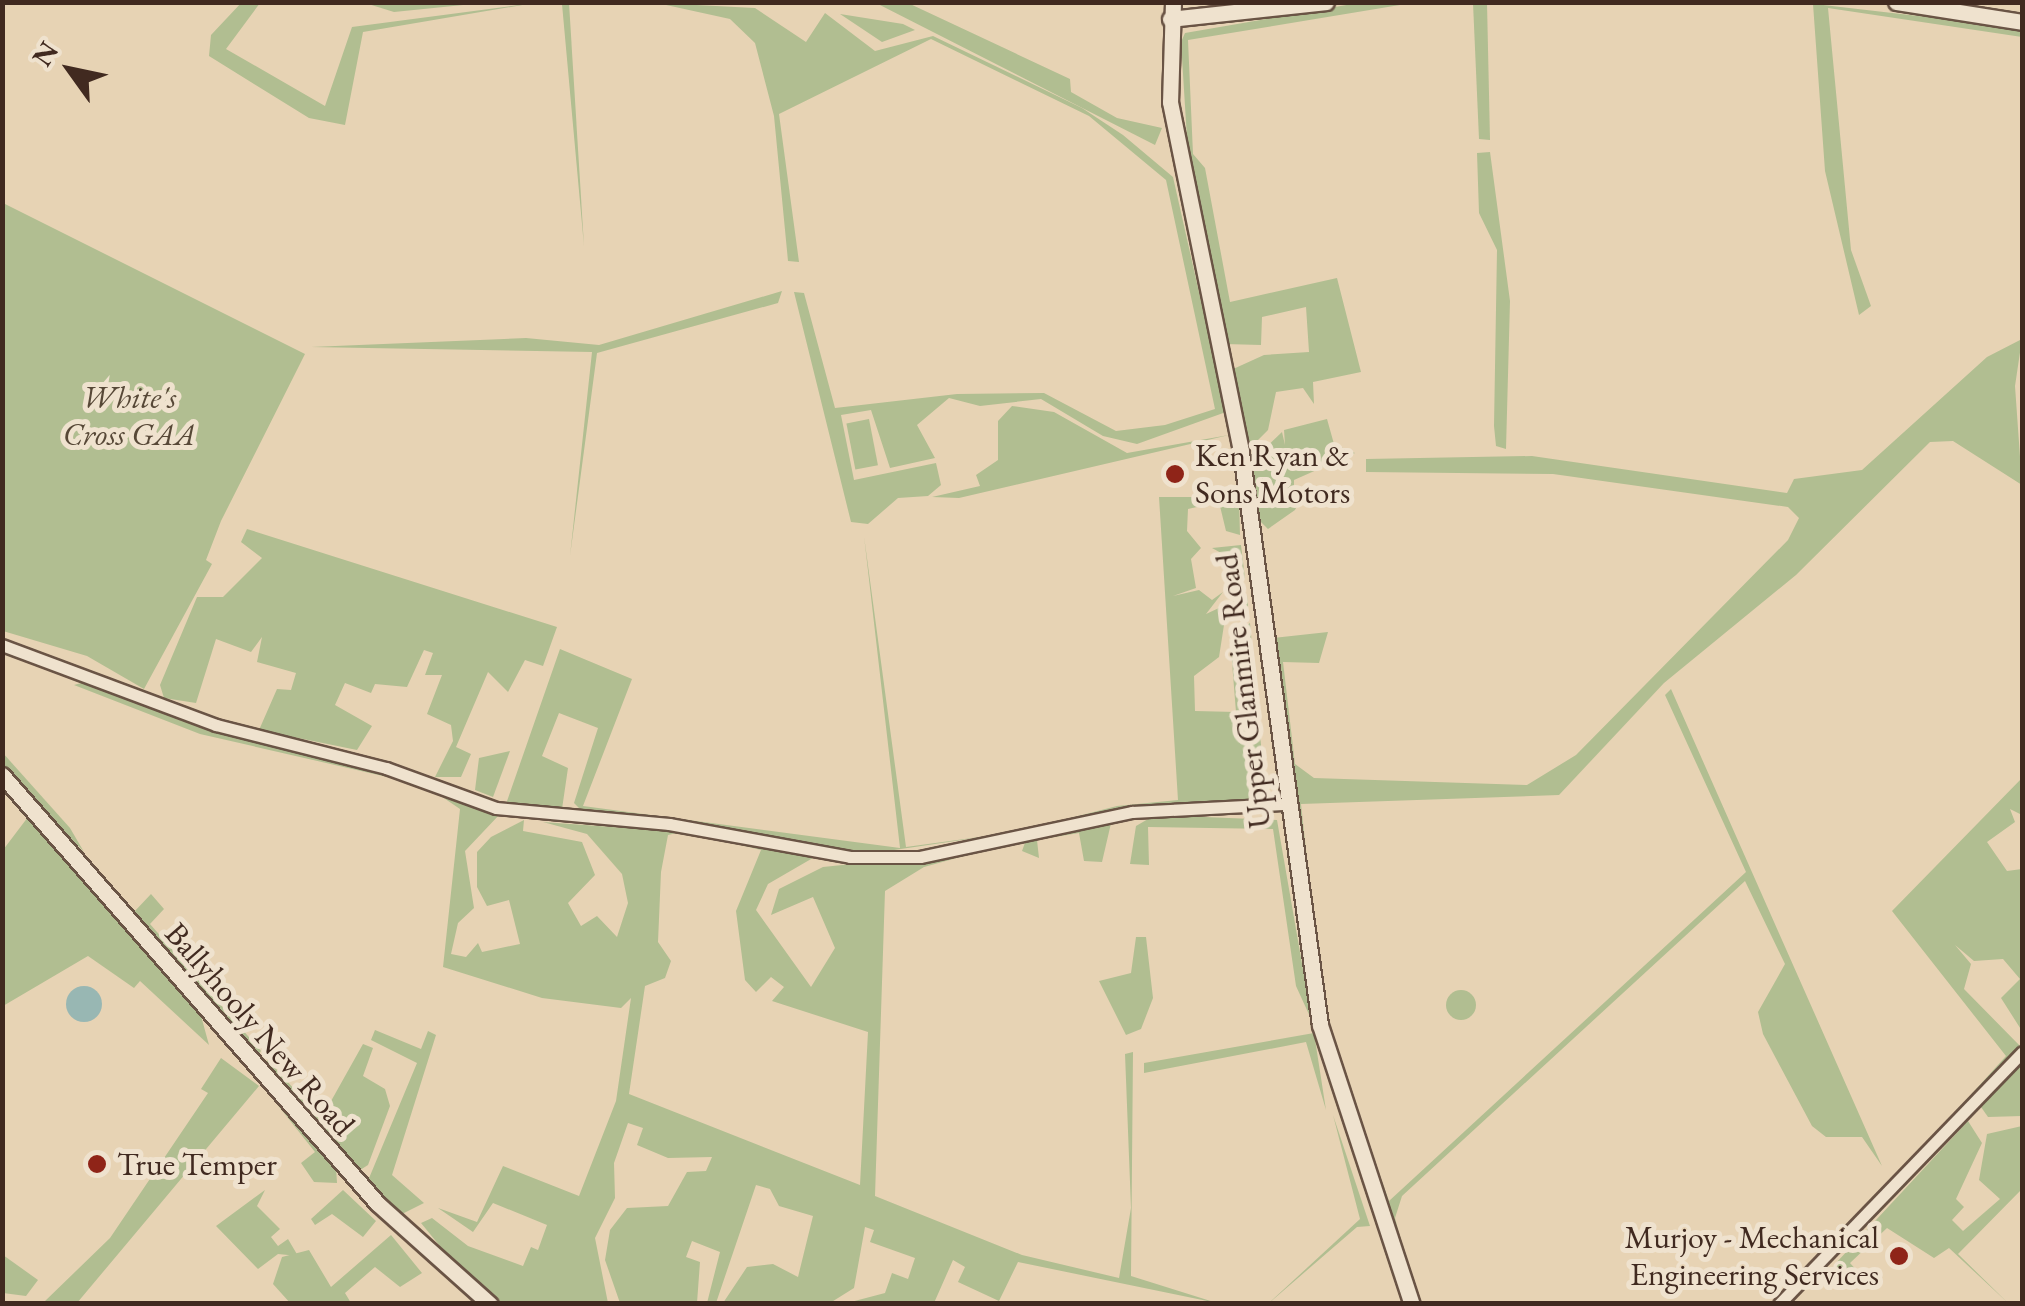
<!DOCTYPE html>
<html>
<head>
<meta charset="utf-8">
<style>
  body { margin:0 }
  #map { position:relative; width:2025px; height:1306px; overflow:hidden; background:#e7d3b4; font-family:"EB Garamond",serif }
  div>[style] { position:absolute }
  .green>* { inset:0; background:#b1be91; transform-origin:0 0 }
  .round { border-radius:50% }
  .water>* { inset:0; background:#98b7b3 }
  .roads { filter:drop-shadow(2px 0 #6a5445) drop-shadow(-2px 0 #6a5445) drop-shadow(0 2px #6a5445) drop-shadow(0 -2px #6a5445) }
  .street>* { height:11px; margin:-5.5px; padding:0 5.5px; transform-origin:5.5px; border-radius:5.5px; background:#efe2ce }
  .secondary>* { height:15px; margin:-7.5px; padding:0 7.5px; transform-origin:7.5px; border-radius:7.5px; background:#efe2ce }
  .dots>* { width:28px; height:28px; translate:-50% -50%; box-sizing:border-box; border:5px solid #efe2ce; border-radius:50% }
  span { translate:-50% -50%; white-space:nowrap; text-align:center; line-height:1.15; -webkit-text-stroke:10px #efe2ce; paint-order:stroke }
  .park-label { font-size:32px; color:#574837; font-style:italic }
  .poi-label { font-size:32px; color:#412a20 }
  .left { translate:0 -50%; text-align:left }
  .right { translate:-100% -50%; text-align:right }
  .street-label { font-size:32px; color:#412a20 }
  .frame { position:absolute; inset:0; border:5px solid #412a20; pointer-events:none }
  .north { position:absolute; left:20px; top:20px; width:100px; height:100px; -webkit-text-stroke:8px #efe2ce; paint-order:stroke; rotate:303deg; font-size:28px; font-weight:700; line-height:40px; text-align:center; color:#412a20 }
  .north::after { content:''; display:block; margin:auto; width:35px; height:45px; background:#412a20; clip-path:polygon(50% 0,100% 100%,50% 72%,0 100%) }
</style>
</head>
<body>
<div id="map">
  <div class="green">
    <div style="clip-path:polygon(242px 2px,260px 3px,226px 49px,325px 106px,352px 27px,534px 3px,363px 32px,345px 125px,309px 118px,209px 56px,211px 35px)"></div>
    <div style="clip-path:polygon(365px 3px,483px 3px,394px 12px)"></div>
    <div style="clip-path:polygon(569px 3px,584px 246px,562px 4px)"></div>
    <div style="clip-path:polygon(657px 3px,755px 8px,806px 42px,825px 13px,875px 51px,933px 36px,1082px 108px,1123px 135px,1173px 177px,1226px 412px,1137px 444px,1103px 436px,1041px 399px,980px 406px,949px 398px,917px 425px,935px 458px,890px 468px,871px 410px,841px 415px,854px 480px,936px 463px,941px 485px,928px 496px,898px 498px,868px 524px,851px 522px,794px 292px,804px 293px,835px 408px,957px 394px,1044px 393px,1116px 431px,1165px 425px,1215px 409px,1166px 180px,1089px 116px,931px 39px,779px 114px,799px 262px,788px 261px,774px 116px,755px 43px,730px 19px)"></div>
    <div style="clip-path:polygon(876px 3px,908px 3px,1070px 79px,1071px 92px,1117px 118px,1162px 128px,1155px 145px)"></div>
    <div style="clip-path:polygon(1358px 3px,1412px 3px,1188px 40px,1193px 154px,1205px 168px,1230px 302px,1337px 278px,1361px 372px,1313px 382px,1314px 404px,1303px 388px,1276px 392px,1268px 430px,1254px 444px,1245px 439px,1231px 370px,1264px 355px,1309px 352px,1306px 307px,1262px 317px,1261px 345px,1225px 344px,1189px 170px,1181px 42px,1185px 33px)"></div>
    <div style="clip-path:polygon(1473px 3px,1487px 3px,1490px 140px,1479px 139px)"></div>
    <div style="clip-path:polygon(1806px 3px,2022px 28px,2022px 37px,1828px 8px,1851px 250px,1871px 306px,1859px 315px,1825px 171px,1813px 4px)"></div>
    <div style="clip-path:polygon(840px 14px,903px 24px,915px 30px,882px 42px)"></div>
    <div style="clip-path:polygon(1490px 152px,1510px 301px,1506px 449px,1496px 446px,1494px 426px,1497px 250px,1479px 213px,1477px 153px)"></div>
    <div style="clip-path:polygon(3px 203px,305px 354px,221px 521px,206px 560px,212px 564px,144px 689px,87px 656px,3px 631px)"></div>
    <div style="clip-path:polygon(782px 291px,778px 303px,597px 353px,570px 556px,592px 352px,311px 347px,526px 338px,599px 345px)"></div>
    <div style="clip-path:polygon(2022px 339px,2015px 386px,2022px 485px,1953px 441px,1930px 442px,1796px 575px,1664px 683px,1559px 795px,1301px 804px,1324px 1013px,1273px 638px,1328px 632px,1319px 663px,1283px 662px,1295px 764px,1314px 778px,1527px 785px,1576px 755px,1788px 540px,1799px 518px,1788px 507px,1553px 474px,1366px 472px,1366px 459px,1532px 456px,1787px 493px,1794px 479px,1862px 470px,1987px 357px)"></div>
    <div style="clip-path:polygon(1012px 406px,1054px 412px,1127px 453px,1229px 435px,959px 498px,932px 497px,980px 486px,976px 475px,998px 460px,998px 421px)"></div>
    <div style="left:869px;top:419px;width:47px;height:23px;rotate:79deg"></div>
    <div style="clip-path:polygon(1327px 419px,1334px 444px,1355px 453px,1294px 480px,1294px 491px,1305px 491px,1295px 510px,1268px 529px,1258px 519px,1251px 462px,1282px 432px,1285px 445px,1284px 430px)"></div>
    <div style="clip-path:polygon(1159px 497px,1239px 497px,1240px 535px,1226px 531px,1219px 502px,1188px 509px,1187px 531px,1201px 548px,1191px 559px,1196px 588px,1173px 596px,1199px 590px,1212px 600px,1223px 592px,1206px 614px,1247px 595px,1248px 606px,1224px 625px,1219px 657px,1194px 676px,1195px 711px,1236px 712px,1230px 637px,1250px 623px,1266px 800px,1140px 807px,1027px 829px,1117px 806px,1178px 800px)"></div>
    <div style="clip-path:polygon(247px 529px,557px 627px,543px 666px,525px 660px,508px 692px,488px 672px,456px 747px,471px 754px,461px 777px,435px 777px,453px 741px,451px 725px,427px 714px,442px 675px,425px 675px,433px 653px,424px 650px,407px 687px,375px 684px,371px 693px,345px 683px,335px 705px,372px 726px,357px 750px,259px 730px,277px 689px,291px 690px,296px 673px,257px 662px,262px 637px,251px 652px,216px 639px,196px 703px,164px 698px,160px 685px,197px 597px,223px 597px,262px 558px,241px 542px)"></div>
    <div style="clip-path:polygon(864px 536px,906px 847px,1016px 832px,867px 854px,582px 811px,574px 803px,598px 728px,559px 713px,542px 756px,568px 768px,562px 809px,506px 804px,560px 649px,632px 679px,583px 806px,900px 848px)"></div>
    <div style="clip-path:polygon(1241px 545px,1245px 578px,1233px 587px,1223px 554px,1212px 548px)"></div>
    <div style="clip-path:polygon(85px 682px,202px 727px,422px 785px,200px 734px,74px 685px)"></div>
    <div style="clip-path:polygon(1671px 689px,1882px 1166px,1862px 1137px,1826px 1137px,1812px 1126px,1763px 1034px,1758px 1012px,1785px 964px,1745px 881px,1402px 1196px,1395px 1218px,1414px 1289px,1345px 1103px,1325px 1022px,1389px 1201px,1746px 872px,1665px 695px)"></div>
    <div style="clip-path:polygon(510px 751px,493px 797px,475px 790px,479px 758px)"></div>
    <div style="clip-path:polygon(2px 752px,70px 828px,84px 852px,3px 767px)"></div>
    <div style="clip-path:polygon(2022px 778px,2022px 815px,2010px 809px,2015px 822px,1987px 842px,2007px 871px,2022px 869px,2022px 1031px,2001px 998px,2020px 979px,2003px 959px,1974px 961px,1955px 945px,1971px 964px,1964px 989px,2021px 1047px,1893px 1181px,2006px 1056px,1892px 911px)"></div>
    <div style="clip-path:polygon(432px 790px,500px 814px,465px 851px,474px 908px,458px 923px,451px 954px,466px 957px,478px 943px,482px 952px,520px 944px,509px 900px,487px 906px,477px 887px,477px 852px,491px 837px,524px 820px,523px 831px,582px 842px,595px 875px,568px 903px,581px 926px,597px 916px,617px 937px,628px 903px,622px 874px,587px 834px,543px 822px,681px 832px,668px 835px,661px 872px,658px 942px,671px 961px,665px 978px,645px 986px,629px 1094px,860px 1185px,868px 1032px,772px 1001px,784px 987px,771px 977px,756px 992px,745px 980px,736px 911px,761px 850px,691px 833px,818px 855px,768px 884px,756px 910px,811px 987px,835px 948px,813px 897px,771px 915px,779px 889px,823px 867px,986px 850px,924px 867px,885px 891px,875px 1196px,1022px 1255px,1119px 1278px,1131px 1208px,1125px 1054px,1133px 1052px,1131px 1276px,1217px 1303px,1018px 1262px,999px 1301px,958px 1282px,965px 1267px,953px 1260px,934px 1303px,847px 1303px,885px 1293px,892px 1273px,908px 1279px,915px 1258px,870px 1242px,874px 1230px,865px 1227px,854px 1288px,830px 1303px,723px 1303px,747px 1267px,773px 1264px,798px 1277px,813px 1216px,779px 1206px,770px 1189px,756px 1185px,716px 1303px,707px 1303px,720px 1252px,692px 1241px,686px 1257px,700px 1262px,697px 1303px,620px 1303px,605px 1260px,610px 1230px,627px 1208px,668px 1206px,687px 1172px,706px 1171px,712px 1157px,668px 1158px,637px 1145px,643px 1128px,628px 1123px,614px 1163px,615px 1198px,595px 1238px,608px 1303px,502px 1303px,467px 1279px,421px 1223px,432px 1218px,468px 1246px,523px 1266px,531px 1247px,538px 1250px,547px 1225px,493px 1203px,473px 1232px,438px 1208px,477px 1222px,503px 1166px,579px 1196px,616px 1101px,631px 998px,621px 1008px,542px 998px,443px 967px,460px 809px)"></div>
    <div style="clip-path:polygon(1155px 815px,1277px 820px,1312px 1021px,1296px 986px,1273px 829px,1148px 827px,1149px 865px,1130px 864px,1136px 826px)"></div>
    <div style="clip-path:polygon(28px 817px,200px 1012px,209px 1045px,140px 981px,134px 988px,88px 956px,3px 1006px,3px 850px)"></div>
    <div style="clip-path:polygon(1112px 819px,1102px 862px,1084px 861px,1079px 833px,1037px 840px,1039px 858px,1022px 851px,1026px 840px)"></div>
    <div style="clip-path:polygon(151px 894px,164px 909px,150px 924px,261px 1051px,256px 1057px,141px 927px,134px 912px)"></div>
    <div style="clip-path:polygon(1136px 937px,1146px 937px,1153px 998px,1141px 1029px,1126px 1035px,1099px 981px,1131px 973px)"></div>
    <div class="round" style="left:1446px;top:990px;width:30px;height:30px"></div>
    <div style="clip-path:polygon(375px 1030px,421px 1049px,428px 1031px,436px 1035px,392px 1175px,424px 1203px,398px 1216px,367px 1183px,417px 1063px,371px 1040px)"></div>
    <div style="clip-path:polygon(1314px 1033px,1326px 1110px,1306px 1042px,1144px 1073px,1144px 1063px)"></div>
    <div style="clip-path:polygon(363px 1044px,373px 1048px,363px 1076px,385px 1089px,390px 1106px,368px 1165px,357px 1172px,263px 1067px,268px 1060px,321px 1119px)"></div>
    <div style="clip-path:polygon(2022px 1057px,2022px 1116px,1988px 1117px,1981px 1107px)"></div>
    <div style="clip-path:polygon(221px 1058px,259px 1086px,77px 1303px,43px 1303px,110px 1238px,208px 1093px,201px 1089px)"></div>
    <div style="clip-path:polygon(268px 1093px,336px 1167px,337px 1183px,314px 1182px,301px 1163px,315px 1152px)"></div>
    <div style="clip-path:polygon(1333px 1115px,1370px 1226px,1357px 1227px,1269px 1303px,1360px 1219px)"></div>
    <div style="clip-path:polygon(1968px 1121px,1982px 1143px,1956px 1199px,1964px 1207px,1952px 1220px,1963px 1231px,2000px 1199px,1979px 1180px,1987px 1134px,2022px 1126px,2022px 1189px,1958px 1254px,2008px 1303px,1949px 1248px,1934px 1258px,1887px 1228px,1850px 1263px,1860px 1274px,1838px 1283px,1836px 1263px)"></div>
    <div style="clip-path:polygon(265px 1190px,257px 1206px,280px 1229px,271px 1237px,278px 1246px,288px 1239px,298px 1256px,278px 1254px,258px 1269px,216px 1226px)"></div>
    <div style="clip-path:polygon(343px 1190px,376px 1221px,363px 1237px,332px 1214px,315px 1225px,311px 1219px)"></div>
    <div style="clip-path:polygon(391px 1235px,422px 1273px,400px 1287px,375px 1267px,345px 1293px,351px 1303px,291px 1304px,273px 1284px,282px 1257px,309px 1250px,331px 1287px)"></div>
    <div style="clip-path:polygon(3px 1255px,38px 1280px,26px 1296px,3px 1293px)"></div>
  </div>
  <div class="water">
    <div class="round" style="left:66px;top:986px;width:36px;height:36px"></div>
  </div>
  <div class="roads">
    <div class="street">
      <div style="left:2px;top:645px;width:228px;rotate:20.5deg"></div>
      <div style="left:216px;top:725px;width:175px;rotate:14.2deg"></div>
      <div style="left:386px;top:768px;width:117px;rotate:20deg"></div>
      <div style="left:496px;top:808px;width:174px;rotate:5.3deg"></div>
      <div style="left:669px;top:824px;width:184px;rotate:10.3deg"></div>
      <div style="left:850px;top:857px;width:70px"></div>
      <div style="left:920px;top:857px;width:217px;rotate:-12deg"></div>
      <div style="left:1132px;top:812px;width:151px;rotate:-3deg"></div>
      <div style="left:1779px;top:1304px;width:350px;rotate:-46deg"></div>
    </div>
    <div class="secondary">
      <div style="left:1173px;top:2px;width:100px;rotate:91.7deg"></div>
      <div style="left:1170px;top:102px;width:357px;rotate:78.5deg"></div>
      <div style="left:1241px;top:452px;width:578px;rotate:82.15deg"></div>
      <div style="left:1320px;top:1025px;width:294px;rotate:71.8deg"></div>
      <div style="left:1896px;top:2px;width:128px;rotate:9deg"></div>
      <div style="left:1170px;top:19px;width:157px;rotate:-6.2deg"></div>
      <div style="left:2px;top:775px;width:570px;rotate:48.77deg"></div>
      <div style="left:378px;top:1204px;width:150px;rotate:41.8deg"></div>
    </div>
  </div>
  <div class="dots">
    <div style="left:1175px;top:474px;background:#8f2418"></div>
    <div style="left:97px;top:1164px;background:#8f2418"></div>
    <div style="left:1899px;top:1256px;background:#8f2418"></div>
  </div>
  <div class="park-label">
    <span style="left:129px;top:416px">White's<br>Cross GAA</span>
  </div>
  <div class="poi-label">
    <span class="left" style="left:1195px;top:474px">Ken Ryan &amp;<br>Sons Motors</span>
    <span class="left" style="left:117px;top:1164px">True Temper</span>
    <span class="right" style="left:1879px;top:1256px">Murjoy - Mechanical<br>Engineering Services</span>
  </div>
  <div class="street-label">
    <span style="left:1243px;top:691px;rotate:-97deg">Upper Glanmire Road</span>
    <span style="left:260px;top:1029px;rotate:49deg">Ballyhooly New Road</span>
  </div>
  <div class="frame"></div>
  <div class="north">N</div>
</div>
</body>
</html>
